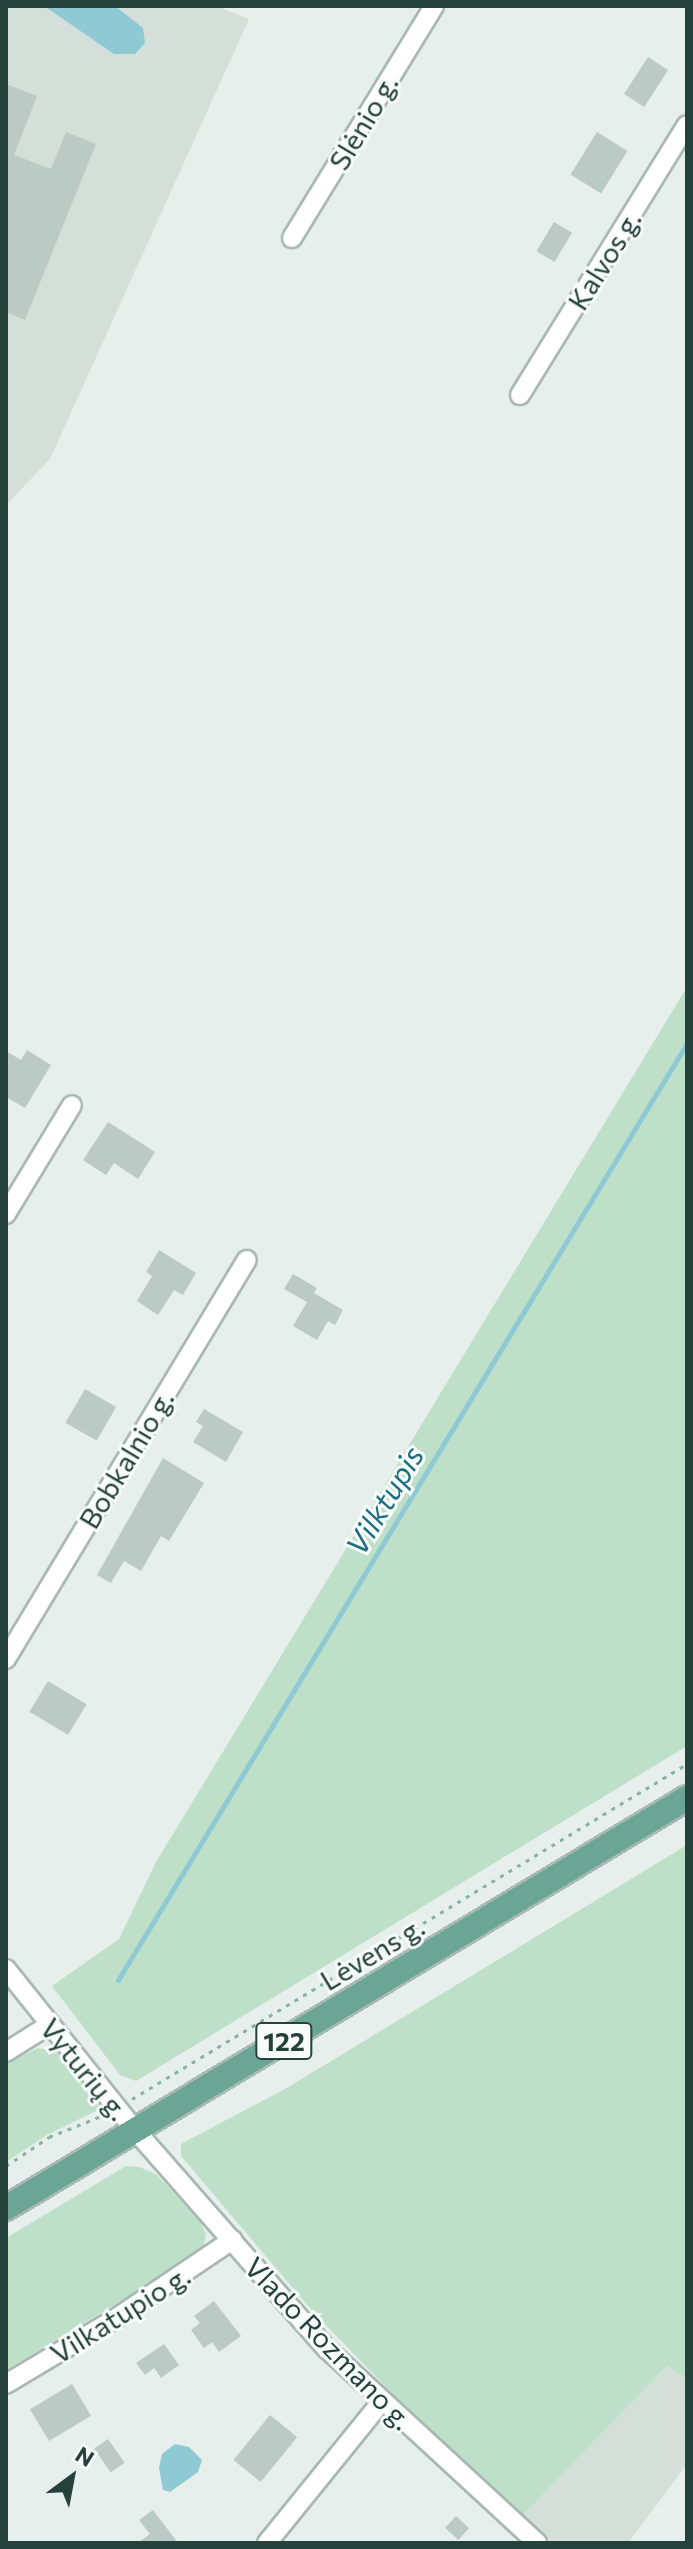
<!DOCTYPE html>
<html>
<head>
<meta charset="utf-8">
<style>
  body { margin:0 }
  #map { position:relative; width:693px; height:2549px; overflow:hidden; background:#e6efeb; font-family:Commissioner,sans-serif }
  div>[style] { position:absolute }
  .built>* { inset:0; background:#d4dfda }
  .green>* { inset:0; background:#bfe0c8 }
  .water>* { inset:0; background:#8ec9d4 }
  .stream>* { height:5px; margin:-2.5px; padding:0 2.5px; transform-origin:2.5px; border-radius:2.5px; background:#8ec9d4 }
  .building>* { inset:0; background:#bbcac4; transform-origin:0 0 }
  .path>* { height:3px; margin-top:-1.5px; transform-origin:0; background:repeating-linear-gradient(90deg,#86b3a5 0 4px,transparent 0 10px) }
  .roads { filter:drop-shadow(2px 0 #a8b8b2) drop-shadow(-2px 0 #a8b8b2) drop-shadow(0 2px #a8b8b2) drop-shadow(0 -2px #a8b8b2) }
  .street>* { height:18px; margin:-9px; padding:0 9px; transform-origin:9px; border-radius:9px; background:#fff }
  .primary>* { height:24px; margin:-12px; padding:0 12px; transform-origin:12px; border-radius:12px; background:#6aa596 }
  span { translate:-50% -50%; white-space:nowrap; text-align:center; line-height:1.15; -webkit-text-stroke:6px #f7fbf9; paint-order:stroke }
  .shield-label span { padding:2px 6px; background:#f7fbf9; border:2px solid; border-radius:6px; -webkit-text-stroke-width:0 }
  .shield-label { font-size:26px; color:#24423a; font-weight:700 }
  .street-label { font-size:28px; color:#24423a }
  .water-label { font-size:30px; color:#1c6f80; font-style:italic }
  .frame { position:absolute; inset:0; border:8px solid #24423a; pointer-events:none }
  .north { position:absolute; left:32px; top:2437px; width:80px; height:80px; -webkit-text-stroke:6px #f7fbf9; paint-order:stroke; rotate:32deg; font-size:22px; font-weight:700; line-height:32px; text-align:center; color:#24423a }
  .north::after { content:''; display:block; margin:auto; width:28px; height:36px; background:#24423a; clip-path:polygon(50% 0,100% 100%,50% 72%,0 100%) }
</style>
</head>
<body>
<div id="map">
  <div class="built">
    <div style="clip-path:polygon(6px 6px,216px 6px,249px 19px,50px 459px,6px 505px)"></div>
    <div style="clip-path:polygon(667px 2366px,687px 2378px,687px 2464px,628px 2543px,552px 2543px,521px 2517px)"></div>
  </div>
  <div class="green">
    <div style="clip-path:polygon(687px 987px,687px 1746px,136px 2081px,120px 2075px,52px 1986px,119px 1939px,156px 1862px)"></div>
    <div style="clip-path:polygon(687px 1845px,687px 2378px,667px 2366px,521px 2517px,434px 2436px,314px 2313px,181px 2156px,181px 2144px,285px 2089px)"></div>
    <div style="clip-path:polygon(38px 2048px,56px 2051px,99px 2099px,102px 2108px,47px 2135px,6px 2162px,6px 2063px)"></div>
    <div style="clip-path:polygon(126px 2166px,139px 2167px,156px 2174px,200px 2221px,206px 2234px,204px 2245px,197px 2255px,6px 2370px,6px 2238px)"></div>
  </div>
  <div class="water">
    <div style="clip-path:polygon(44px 6px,115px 6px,143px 28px,145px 43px,135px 54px,114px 54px)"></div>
    <div style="clip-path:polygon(175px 2444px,189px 2447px,202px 2460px,198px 2472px,170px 2492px,163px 2490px,159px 2468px,162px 2454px)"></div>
  </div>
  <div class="stream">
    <div style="left:118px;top:1980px;width:1096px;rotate:-58.73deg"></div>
  </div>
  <div class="building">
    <div style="left:648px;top:57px;width:24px;height:44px;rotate:33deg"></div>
    <div style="clip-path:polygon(6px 84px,37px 96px,14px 155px,51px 169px,66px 132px,96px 144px,25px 320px,6px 312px)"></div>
    <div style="left:597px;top:132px;width:36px;height:50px;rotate:32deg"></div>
    <div style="left:554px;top:222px;width:21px;height:34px;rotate:31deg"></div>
    <div style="clip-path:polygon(27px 1050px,51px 1065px,25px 1108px,6px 1097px,6px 1051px,21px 1060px)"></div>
    <div style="clip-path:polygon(108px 1122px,155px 1152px,138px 1179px,114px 1163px,106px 1175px,83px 1160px)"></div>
    <div style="clip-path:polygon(159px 1250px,196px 1273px,183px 1295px,174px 1290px,158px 1315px,137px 1301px,152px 1276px,146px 1272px)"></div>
    <div style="clip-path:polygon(293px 1274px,317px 1288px,314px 1293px,343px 1310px,335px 1325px,328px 1321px,317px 1340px,293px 1326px,307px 1302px,284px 1289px)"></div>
    <div style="left:85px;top:1389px;width:36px;height:39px;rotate:30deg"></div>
    <div style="clip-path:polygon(204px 1409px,243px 1432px,226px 1462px,193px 1442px,203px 1426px,196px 1422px)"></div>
    <div style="clip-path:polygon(163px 1458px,204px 1483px,169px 1541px,161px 1536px,141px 1571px,124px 1561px,111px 1583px,97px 1575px)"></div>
    <div style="left:48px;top:1681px;width:45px;height:36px;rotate:31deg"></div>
    <div style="clip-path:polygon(214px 2301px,241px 2336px,219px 2352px,212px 2342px,204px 2348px,191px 2330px,200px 2323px,194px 2316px)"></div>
    <div style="clip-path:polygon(164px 2344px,179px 2365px,161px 2378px,154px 2368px,145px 2375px,136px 2363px)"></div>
    <div style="left:72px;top:2384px;width:37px;height:49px;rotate:59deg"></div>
    <div style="left:270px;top:2415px;width:35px;height:58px;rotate:39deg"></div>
    <div style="left:108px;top:2439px;width:29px;height:17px;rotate:55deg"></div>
    <div style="clip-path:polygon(153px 2510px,178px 2543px,138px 2543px,150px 2534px,139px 2520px)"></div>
    <div style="left:456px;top:2516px;width:18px;height:16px;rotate:43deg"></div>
  </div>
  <div class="path">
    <div style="left:132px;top:2099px;width:648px;rotate:-31.12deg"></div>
    <div style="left:6px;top:2166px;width:52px;rotate:-34deg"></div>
    <div style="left:49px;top:2137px;width:56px;rotate:-22deg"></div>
  </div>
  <div class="roads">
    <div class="street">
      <div style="left:292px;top:238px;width:272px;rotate:-58.5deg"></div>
      <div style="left:520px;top:395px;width:317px;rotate:-58.3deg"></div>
      <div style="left:6px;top:1214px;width:127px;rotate:-58.8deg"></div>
      <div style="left:6px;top:1659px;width:466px;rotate:-58.9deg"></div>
      <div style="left:6px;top:1969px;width:206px;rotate:51.3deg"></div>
      <div style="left:135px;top:2130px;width:291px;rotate:48.8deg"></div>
      <div style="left:327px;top:2349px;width:286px;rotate:42.7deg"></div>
      <div style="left:6px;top:2052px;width:51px;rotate:-32.1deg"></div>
      <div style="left:6px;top:2384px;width:131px;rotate:-30.9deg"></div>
      <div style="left:118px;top:2317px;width:138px;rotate:-34deg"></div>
      <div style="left:267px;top:2543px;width:181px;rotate:-51deg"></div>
    </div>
    <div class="primary">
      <div style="left:6px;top:2208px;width:795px;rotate:-31.05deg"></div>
    </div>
  </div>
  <div class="shield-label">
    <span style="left:284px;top:2041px">122</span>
  </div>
  <div class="street-label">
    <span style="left:363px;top:122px;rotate:-59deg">Slėnio g.</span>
    <span style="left:604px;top:260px;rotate:-58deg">Kalvos g.</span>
    <span style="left:126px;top:1459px;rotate:-59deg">Bobkalnio g.</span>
    <span style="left:372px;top:1953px;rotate:-31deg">Lėvens g.</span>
    <span style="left:85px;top:2069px;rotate:51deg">Vyturių g.</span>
    <span style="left:120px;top:2314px;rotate:-32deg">Vilkatupio g.</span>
    <span style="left:329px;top:2343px;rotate:46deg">Vlado Rozmano g.</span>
  </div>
  <div class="water-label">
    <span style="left:384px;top:1500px;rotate:-59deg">Vilktupis</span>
  </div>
  <div class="frame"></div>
  <div class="north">N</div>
</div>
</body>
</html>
